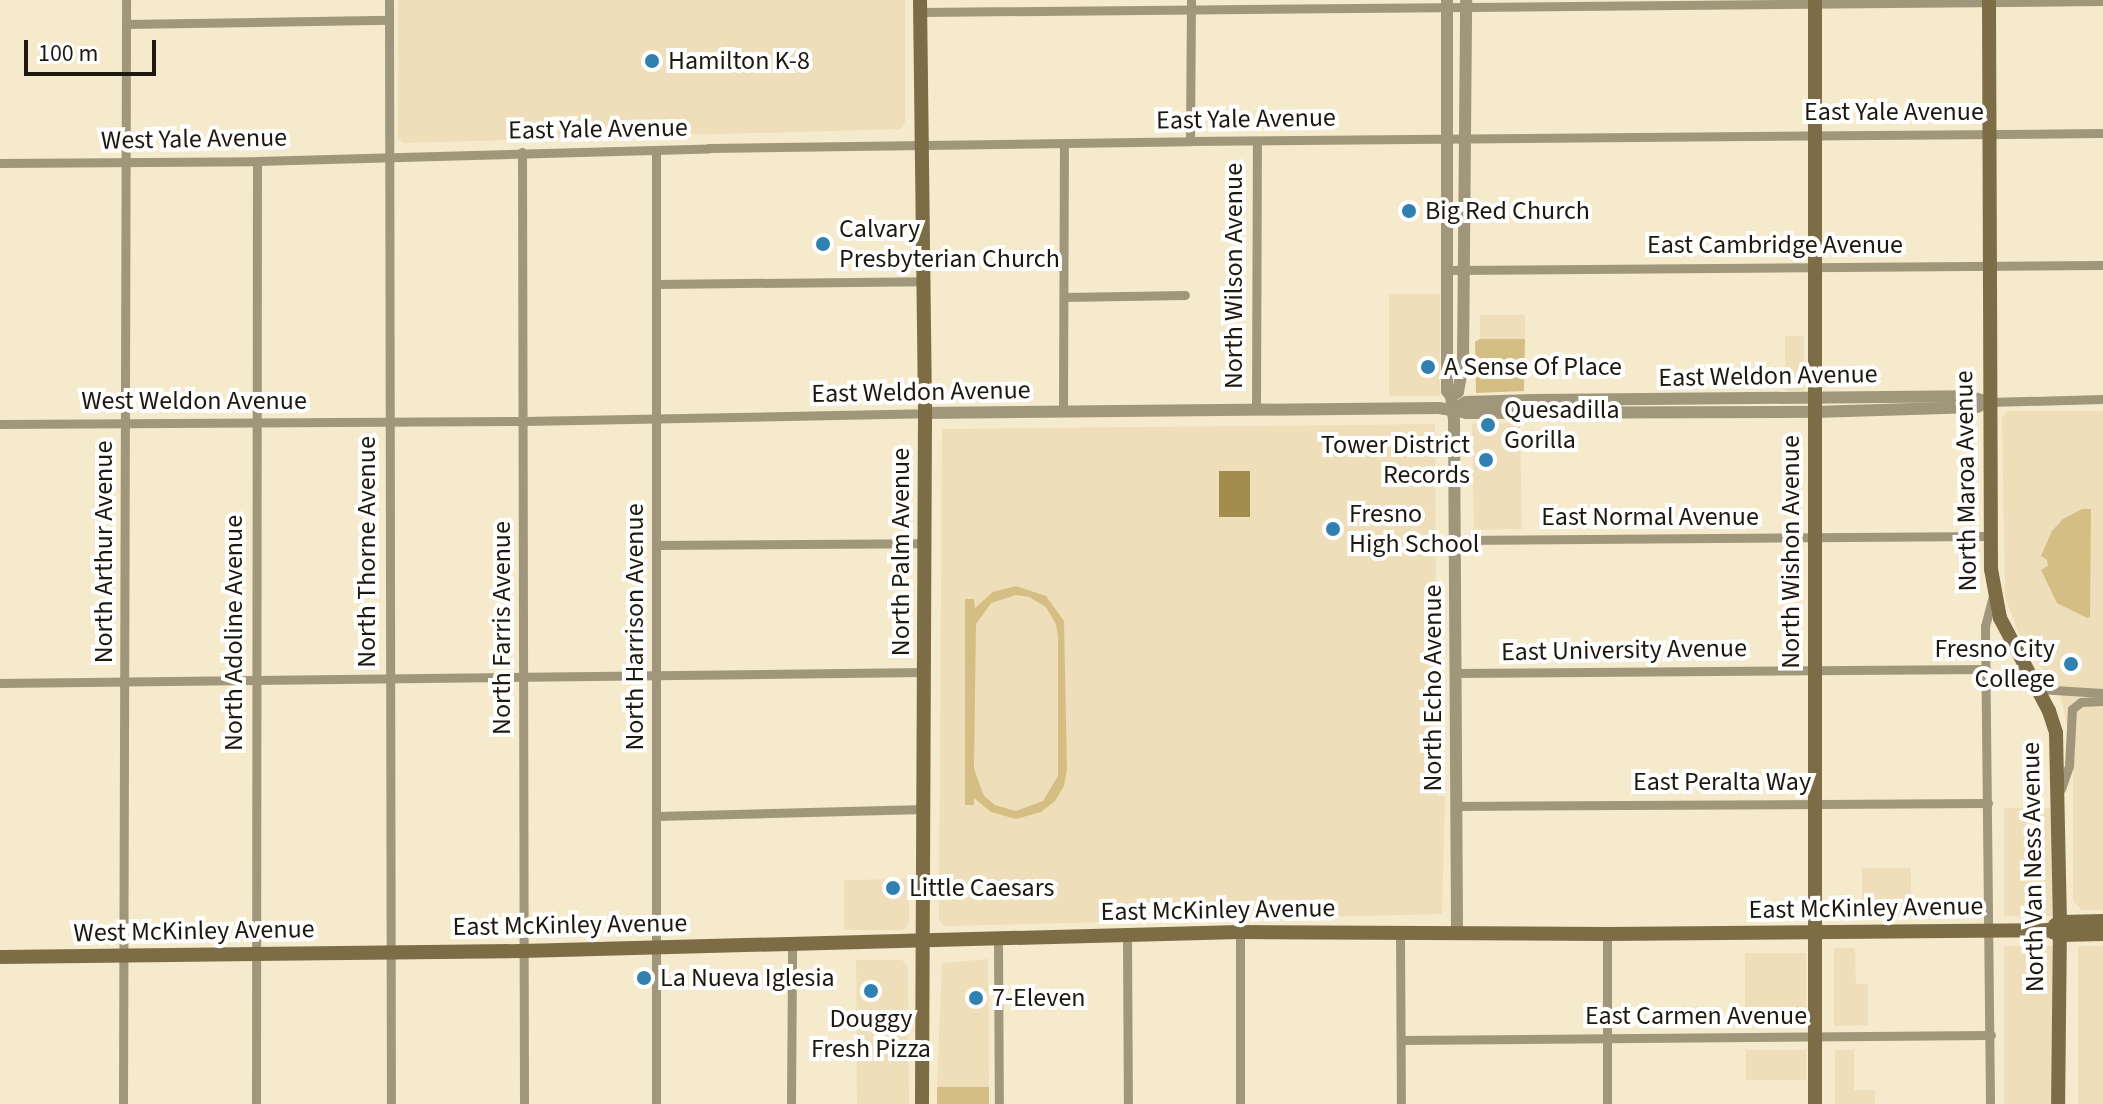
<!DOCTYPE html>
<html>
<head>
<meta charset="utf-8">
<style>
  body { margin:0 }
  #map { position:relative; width:2103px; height:1104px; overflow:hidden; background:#f6eacc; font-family:"Source Sans 3",sans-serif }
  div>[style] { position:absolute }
  .built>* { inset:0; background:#eedfba; transform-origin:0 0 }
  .green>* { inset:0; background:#d5be83; transform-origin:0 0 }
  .water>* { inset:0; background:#a38d4e; transform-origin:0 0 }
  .minor>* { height:9px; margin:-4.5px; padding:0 4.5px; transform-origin:4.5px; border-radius:4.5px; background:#a0967b }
  .tertiary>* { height:12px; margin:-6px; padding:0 6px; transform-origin:6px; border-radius:6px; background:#a0967b }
  .secondary>* { height:14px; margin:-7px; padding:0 7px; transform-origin:7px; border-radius:7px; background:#7c6d46 }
  .dots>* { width:22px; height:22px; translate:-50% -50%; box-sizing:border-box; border:4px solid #fff; border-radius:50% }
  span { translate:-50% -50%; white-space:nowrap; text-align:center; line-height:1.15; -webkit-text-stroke:8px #fff; paint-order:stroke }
  .poi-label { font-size:26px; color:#1d190e }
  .left { translate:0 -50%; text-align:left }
  .right { translate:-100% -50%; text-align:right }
  .street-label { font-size:26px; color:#1d190e }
  .scale { position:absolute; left:24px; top:40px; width:132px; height:36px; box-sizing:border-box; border:4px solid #1d190e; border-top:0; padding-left:10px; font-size:24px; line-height:28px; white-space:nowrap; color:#1d190e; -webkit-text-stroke:6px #fff; paint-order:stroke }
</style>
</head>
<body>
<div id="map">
  <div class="built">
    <div style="clip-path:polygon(398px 0,905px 0,905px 122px,901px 129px,403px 143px,398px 138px)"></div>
    <div style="left:1440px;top:294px;width:102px;height:51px;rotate:90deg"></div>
    <div style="left:1480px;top:315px;width:45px;height:24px"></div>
    <div style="left:1785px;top:336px;width:19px;height:55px"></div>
    <div style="clip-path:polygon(2008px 411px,2103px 411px,2103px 910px,2082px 910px,2073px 901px,2073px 730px,2067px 727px,2061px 697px,2019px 634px,2005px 597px,2002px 417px)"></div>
    <div style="left:1520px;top:423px;width:106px;height:48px;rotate:89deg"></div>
    <div style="clip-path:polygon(1435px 424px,1437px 796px,1445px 796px,1442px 914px,944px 926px,939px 920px,942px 429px)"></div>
    <div style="left:2004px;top:808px;width:51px;height:108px"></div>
    <div style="left:1862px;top:868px;width:49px;height:49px"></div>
    <div style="clip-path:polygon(909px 879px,909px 924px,904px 930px,844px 930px,844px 880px)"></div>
    <div style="left:2053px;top:946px;width:158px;height:49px;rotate:90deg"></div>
    <div style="left:2078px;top:946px;width:25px;height:158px"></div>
    <div style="clip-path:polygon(1834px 948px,1855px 948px,1856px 984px,1868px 984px,1868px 1025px,1834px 1026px)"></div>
    <div style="left:1745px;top:953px;width:61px;height:73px"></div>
    <div style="clip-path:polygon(988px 959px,989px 1087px,937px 1087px,942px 963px)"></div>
    <div style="clip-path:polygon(856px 960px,902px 960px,908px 967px,909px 1104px,857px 1104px)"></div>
    <div style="left:1806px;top:1050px;width:30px;height:60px;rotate:90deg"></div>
    <div style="clip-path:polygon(1835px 1050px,1854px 1050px,1854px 1090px,1875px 1090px,1875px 1104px,1835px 1104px)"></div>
  </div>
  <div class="green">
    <div style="clip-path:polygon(1480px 339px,1525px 339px,1524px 391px,1476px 393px,1475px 342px)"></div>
    <div style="clip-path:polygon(2082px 509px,2091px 509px,2090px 617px,2087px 618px,2057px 603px,2041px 570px,2048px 566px,2047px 560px,2041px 556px,2052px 531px,2063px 519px)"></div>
    <div style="clip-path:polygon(evenodd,1016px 586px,1046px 596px,1064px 621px,1067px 769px,1064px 786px,1055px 801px,1041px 812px,1016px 819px,991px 812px,974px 798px,974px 805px,965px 805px,965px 599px,974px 599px,975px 608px,993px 592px,1016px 586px,1016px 595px,1029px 597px,1046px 607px,1056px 624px,1058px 637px,1058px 776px,1043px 801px,1016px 811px,995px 805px,984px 796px,974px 769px,976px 624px,991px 603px,1016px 595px)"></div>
    <div style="left:937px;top:1087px;width:52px;height:17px"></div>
  </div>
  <div class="water">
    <div style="left:1219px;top:471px;width:31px;height:46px"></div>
  </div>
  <div class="minor">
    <div style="left:389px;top:0;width:1104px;rotate:89.9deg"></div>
    <div style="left:921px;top:12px;width:1182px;rotate:-0.53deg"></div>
    <div style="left:126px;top:24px;width:263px;rotate:-0.9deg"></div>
    <div style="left:1190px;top:141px;width:141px;rotate:-89.6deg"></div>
    <div style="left:522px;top:152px;width:952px;rotate:89.88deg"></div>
    <div style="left:0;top:163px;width:257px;rotate:-0.4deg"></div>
    <div style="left:257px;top:161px;width:452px;rotate:-1.6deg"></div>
    <div style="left:709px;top:148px;width:481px;rotate:-0.8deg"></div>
    <div style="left:1190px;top:141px;width:913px;rotate:-0.5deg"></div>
    <div style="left:1447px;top:270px;width:656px;rotate:-0.44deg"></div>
    <div style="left:656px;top:284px;width:268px;rotate:-0.6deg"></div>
    <div style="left:1065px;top:297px;width:120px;rotate:-1deg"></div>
    <div style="left:1989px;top:402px;width:114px;rotate:-1.5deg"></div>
    <div style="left:1256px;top:410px;width:269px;rotate:-89.8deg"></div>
    <div style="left:1063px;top:412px;width:268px;rotate:-89.8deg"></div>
    <div style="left:0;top:424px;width:524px;rotate:-0.33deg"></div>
    <div style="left:524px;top:421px;width:401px;rotate:-1.1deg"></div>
    <div style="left:1454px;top:540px;width:535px;rotate:-0.43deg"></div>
    <div style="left:657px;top:545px;width:267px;rotate:-0.4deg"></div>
    <div style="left:1455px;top:673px;width:531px;rotate:-0.43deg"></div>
    <div style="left:0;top:683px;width:925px;rotate:-0.68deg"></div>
    <div style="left:2038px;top:689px;width:65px;rotate:3.5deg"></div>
    <div style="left:2061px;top:789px;width:24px;rotate:-71deg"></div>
    <div style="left:2069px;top:766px;width:57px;rotate:-87deg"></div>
    <div style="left:2072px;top:709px;width:11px;rotate:-38deg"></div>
    <div style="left:2081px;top:702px;width:22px;rotate:-3deg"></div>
    <div style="left:1456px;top:806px;width:532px;rotate:-0.32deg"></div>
    <div style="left:657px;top:816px;width:267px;rotate:-1.5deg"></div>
    <div style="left:1400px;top:930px;width:174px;rotate:89.7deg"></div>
    <div style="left:1127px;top:934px;width:170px;rotate:89.7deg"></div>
    <div style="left:998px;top:940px;width:164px;rotate:89.7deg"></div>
    <div style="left:1401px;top:1040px;width:590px;rotate:-0.49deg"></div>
    <div style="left:123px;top:1104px;width:1104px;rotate:-89.84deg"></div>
    <div style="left:256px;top:1104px;width:943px;rotate:-89.94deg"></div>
    <div style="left:656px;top:1104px;width:954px;rotate:-90deg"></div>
    <div style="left:791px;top:1104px;width:160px;rotate:-89.6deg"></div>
    <div style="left:1240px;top:1104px;width:172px;rotate:-90deg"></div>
    <div style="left:1607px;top:1104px;width:170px;rotate:-90deg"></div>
    <div style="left:1990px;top:1104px;width:478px;rotate:-90.6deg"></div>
    <div style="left:1985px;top:626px;width:30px;rotate:-75deg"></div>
  </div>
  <div class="tertiary">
    <div style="left:1447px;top:0;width:391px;rotate:90deg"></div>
    <div style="left:1447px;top:391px;width:6px;rotate:51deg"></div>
    <div style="left:1451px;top:396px;width:25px;rotate:83deg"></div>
    <div style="left:1454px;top:421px;width:510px;rotate:89.66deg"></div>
    <div style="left:1451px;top:396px;width:8px;rotate:-30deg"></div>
    <div style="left:1458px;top:392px;width:28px;rotate:-80deg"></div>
    <div style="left:1463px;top:364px;width:364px;rotate:-89.5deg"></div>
    <div style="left:1453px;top:409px;width:15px;rotate:-28deg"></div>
    <div style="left:1466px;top:402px;width:69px;rotate:-1.7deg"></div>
    <div style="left:1535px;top:400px;width:432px;rotate:-0.5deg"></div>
    <div style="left:1967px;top:396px;width:23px;rotate:15deg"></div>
    <div style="left:925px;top:413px;width:514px;rotate:-0.56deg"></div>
    <div style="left:1439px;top:408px;width:27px;rotate:10deg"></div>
    <div style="left:1466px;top:413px;width:348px;rotate:-0.2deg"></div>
    <div style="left:1814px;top:412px;width:163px;rotate:-1.8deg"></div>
    <div style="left:1977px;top:407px;width:13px;rotate:-23deg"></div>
  </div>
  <div class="secondary">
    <div style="left:920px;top:0;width:413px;rotate:89.3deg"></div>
    <div style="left:925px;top:413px;width:691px;rotate:90.25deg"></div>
    <div style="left:1989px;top:0;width:569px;rotate:89.8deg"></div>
    <div style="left:1991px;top:569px;width:50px;rotate:79.6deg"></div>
    <div style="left:2000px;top:618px;width:105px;rotate:62.2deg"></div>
    <div style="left:2049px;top:711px;width:23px;rotate:72deg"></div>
    <div style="left:2056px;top:733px;width:189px;rotate:88.8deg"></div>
    <div style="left:2060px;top:922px;width:182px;rotate:90.6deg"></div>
    <div style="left:2055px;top:925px;width:6px;rotate:-31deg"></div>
    <div style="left:2060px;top:922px;width:43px;rotate:-1.3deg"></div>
    <div style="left:0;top:957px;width:522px;rotate:-0.66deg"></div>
    <div style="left:522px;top:951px;width:718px;rotate:-1.52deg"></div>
    <div style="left:1240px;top:932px;width:367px;rotate:0.3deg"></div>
    <div style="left:1607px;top:934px;width:441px;rotate:-0.5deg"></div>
    <div style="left:2048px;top:930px;width:13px;rotate:23deg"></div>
    <div style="left:2060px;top:935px;width:43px;rotate:-1.3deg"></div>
    <div style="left:1815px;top:1104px;width:1104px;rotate:-90deg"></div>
  </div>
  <div class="dots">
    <div style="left:652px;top:61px;background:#3080b2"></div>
    <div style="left:1409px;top:211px;background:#3080b2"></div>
    <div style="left:823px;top:244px;background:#3080b2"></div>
    <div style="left:1428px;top:367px;background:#3080b2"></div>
    <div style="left:1488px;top:425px;background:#3080b2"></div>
    <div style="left:1486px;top:460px;background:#3080b2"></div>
    <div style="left:1333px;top:529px;background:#3080b2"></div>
    <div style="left:2071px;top:664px;background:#3080b2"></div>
    <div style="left:893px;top:888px;background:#3080b2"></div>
    <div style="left:644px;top:978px;background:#3080b2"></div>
    <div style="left:871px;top:991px;background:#3080b2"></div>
    <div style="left:976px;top:998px;background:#3080b2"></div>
  </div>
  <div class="poi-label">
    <span class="left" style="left:668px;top:61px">Hamilton K-8</span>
    <span class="left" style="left:1425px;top:211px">Big Red Church</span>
    <span class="left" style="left:839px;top:244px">Calvary<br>Presbyterian Church</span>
    <span class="left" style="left:1444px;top:367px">A Sense Of Place</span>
    <span class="left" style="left:1504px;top:425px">Quesadilla<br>Gorilla</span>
    <span class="right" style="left:1470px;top:460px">Tower District<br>Records</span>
    <span class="left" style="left:1349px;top:529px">Fresno<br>High School</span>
    <span class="right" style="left:2055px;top:664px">Fresno City<br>College</span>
    <span class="left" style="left:909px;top:888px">Little Caesars</span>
    <span class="left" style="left:660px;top:978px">La Nueva Iglesia</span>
    <span class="left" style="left:992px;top:998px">7-Eleven</span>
    <span style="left:871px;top:1034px">Douggy<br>Fresh Pizza</span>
  </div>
  <div class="street-label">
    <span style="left:1894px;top:112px">East Yale Avenue</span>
    <span style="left:1246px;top:119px;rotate:-1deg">East Yale Avenue</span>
    <span style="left:598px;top:129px;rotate:-1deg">East Yale Avenue</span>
    <span style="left:194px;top:139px;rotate:-1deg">West Yale Avenue</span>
    <span style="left:1775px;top:245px">East Cambridge Avenue</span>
    <span style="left:1234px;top:276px;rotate:-90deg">North Wilson Avenue</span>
    <span style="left:1768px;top:376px;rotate:-1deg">East Weldon Avenue</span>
    <span style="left:921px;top:392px;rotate:-1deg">East Weldon Avenue</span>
    <span style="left:194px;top:401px">West Weldon Avenue</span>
    <span style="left:1966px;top:481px;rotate:-91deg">North Maroa Avenue</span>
    <span style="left:1650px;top:517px">East Normal Avenue</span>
    <span style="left:104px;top:552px;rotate:-90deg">North Arthur Avenue</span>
    <span style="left:367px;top:552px;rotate:-90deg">North Thorne Avenue</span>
    <span style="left:901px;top:552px;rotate:-90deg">North Palm Avenue</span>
    <span style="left:1791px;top:552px;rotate:-90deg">North Wishon Avenue</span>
    <span style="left:635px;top:627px;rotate:-90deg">North Harrison Avenue</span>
    <span style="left:502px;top:628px;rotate:-90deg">North Farris Avenue</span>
    <span style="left:234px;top:633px;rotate:-90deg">North Adoline Avenue</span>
    <span style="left:1624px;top:650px;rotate:-1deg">East University Avenue</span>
    <span style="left:1433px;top:688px;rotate:-90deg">North Echo Avenue</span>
    <span style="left:1722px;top:782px">East Peralta Way</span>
    <span style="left:2033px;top:867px;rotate:-91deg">North Van Ness Avenue</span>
    <span style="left:1866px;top:908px;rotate:-1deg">East McKinley Avenue</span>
    <span style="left:1218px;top:910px;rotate:-1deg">East McKinley Avenue</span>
    <span style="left:570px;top:925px;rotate:-1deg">East McKinley Avenue</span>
    <span style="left:194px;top:931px;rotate:-1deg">West McKinley Avenue</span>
    <span style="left:1696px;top:1016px">East Carmen Avenue</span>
  </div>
  <div class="scale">100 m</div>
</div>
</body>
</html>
